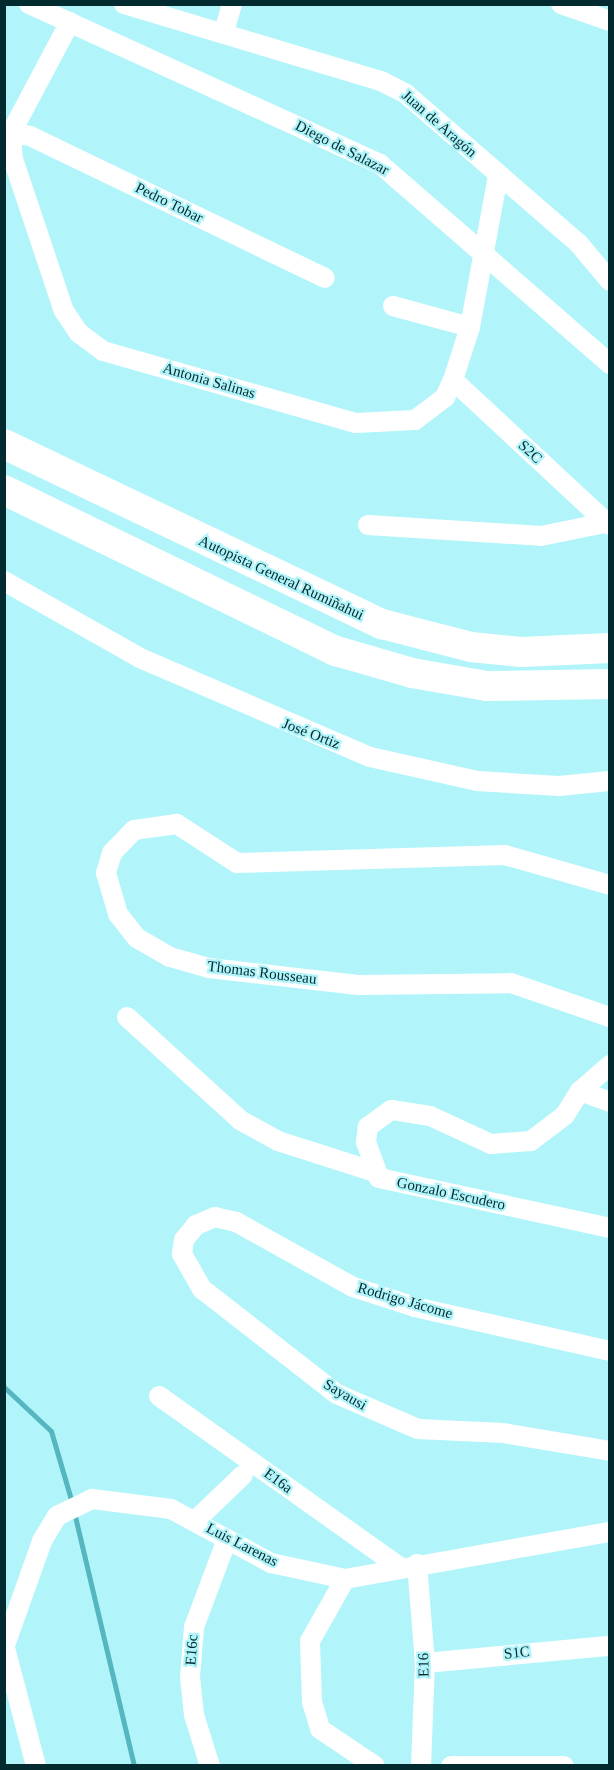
<!DOCTYPE html>
<html>
<head>
<meta charset="utf-8">
<style>
  body { margin:0 }
  #map { position:relative; width:614px; height:1770px; overflow:hidden; background:#b1f5fb; font-family:Georgia,serif }
  div>[style] { position:absolute }
  .stream>* { height:5px; margin:-2.5px; padding:0 2.5px; transform-origin:2.5px; border-radius:2.5px; background:#55b6bf }
  .minor>* { height:20px; margin:-10px; padding:0 10px; transform-origin:10px; border-radius:10px; background:#fff }
  .highway>* { height:30px; margin:-15px; padding:0 15px; transform-origin:15px; border-radius:15px; background:#fff }
  span { translate:-50% -50%; white-space:nowrap; text-align:center; line-height:1.15; -webkit-text-stroke:4.5px #b1f5fb; paint-order:stroke }
  .street-label { font-size:15px; color:#032a2e }
  .frame { position:absolute; inset:0; border:6px solid #032a2e; pointer-events:none }
</style>
</head>
<body>
<div id="map">
  <div class="stream">
    <div style="left:4px;top:1387px;width:64px;rotate:43.1deg"></div>
    <div style="left:51px;top:1431px;width:75px;rotate:73.7deg"></div>
    <div style="left:74px;top:1512px;width:261px;rotate:76.7deg"></div>
  </div>
  <div class="minor">
    <div style="left:29px;top:4px;width:386px;rotate:24.5deg"></div>
    <div style="left:380px;top:164px;width:305px;rotate:41deg"></div>
    <div style="left:124px;top:4px;width:268px;rotate:16.7deg"></div>
    <div style="left:381px;top:81px;width:28px;rotate:27deg"></div>
    <div style="left:406px;top:94px;width:229px;rotate:40.9deg"></div>
    <div style="left:579px;top:244px;width:48px;rotate:50deg"></div>
    <div style="left:561px;top:4px;width:52px;rotate:19.1deg"></div>
    <div style="left:70px;top:22px;width:126px;rotate:118deg"></div>
    <div style="left:11px;top:133px;width:26px;rotate:86deg"></div>
    <div style="left:13px;top:159px;width:160px;rotate:71.5deg"></div>
    <div style="left:64px;top:311px;width:27px;rotate:56deg"></div>
    <div style="left:79px;top:333px;width:30px;rotate:37deg"></div>
    <div style="left:103px;top:351px;width:263px;rotate:15.9deg"></div>
    <div style="left:356px;top:423px;width:59px;rotate:-2.9deg"></div>
    <div style="left:415px;top:420px;width:38px;rotate:-37deg"></div>
    <div style="left:445px;top:397px;width:19px;rotate:-65deg"></div>
    <div style="left:453px;top:380px;width:56px;rotate:-72.2deg"></div>
    <div style="left:470px;top:327px;width:154px;rotate:-79.5deg"></div>
    <div style="left:224px;top:32px;width:29px;rotate:-74deg"></div>
    <div style="left:11px;top:133px;width:19px;rotate:9deg"></div>
    <div style="left:30px;top:136px;width:327px;rotate:25.7deg"></div>
    <div style="left:393px;top:306px;width:80px;rotate:15.3deg"></div>
    <div style="left:453px;top:380px;width:212px;rotate:42.9deg"></div>
    <div style="left:368px;top:525px;width:173px;rotate:3.6deg"></div>
    <div style="left:541px;top:536px;width:70px;rotate:-11.5deg"></div>
    <div style="left:4px;top:581px;width:156px;rotate:29.5deg"></div>
    <div style="left:140px;top:658px;width:250px;rotate:23.3deg"></div>
    <div style="left:370px;top:757px;width:110px;rotate:12.6deg"></div>
    <div style="left:477px;top:781px;width:82px;rotate:3.5deg"></div>
    <div style="left:559px;top:786px;width:51px;rotate:-5.6deg"></div>
    <div style="left:610px;top:885px;width:109px;rotate:-164.1deg"></div>
    <div style="left:505px;top:855px;width:268px;rotate:178.3deg"></div>
    <div style="left:237px;top:863px;width:72px;rotate:-147deg"></div>
    <div style="left:177px;top:824px;width:43px;rotate:172.1deg"></div>
    <div style="left:134px;top:830px;width:32px;rotate:134deg"></div>
    <div style="left:112px;top:853px;width:21px;rotate:107deg"></div>
    <div style="left:106px;top:873px;width:43px;rotate:73.7deg"></div>
    <div style="left:118px;top:914px;width:31px;rotate:52deg"></div>
    <div style="left:137px;top:938px;width:38px;rotate:30deg"></div>
    <div style="left:170px;top:957px;width:41px;rotate:15.8deg"></div>
    <div style="left:209px;top:968px;width:150px;rotate:6.5deg"></div>
    <div style="left:358px;top:985px;width:153px;rotate:-0.7deg"></div>
    <div style="left:511px;top:983px;width:105px;rotate:19deg"></div>
    <div style="left:127px;top:1017px;width:153px;rotate:42.3deg"></div>
    <div style="left:240px;top:1120px;width:43px;rotate:28.9deg"></div>
    <div style="left:278px;top:1141px;width:99px;rotate:17.7deg"></div>
    <div style="left:610px;top:1065px;width:40px;rotate:139deg"></div>
    <div style="left:580px;top:1091px;width:28px;rotate:122deg"></div>
    <div style="left:565px;top:1115px;width:43px;rotate:142.6deg"></div>
    <div style="left:531px;top:1141px;width:40px;rotate:175.7deg"></div>
    <div style="left:491px;top:1144px;width:67px;rotate:-155.3deg"></div>
    <div style="left:430px;top:1116px;width:39px;rotate:-171deg"></div>
    <div style="left:391px;top:1110px;width:29px;rotate:144deg"></div>
    <div style="left:368px;top:1127px;width:15px;rotate:98deg"></div>
    <div style="left:366px;top:1142px;width:38px;rotate:70deg"></div>
    <div style="left:379px;top:1178px;width:236px;rotate:12.2deg"></div>
    <div style="left:580px;top:1091px;width:32px;rotate:20deg"></div>
    <div style="left:610px;top:1351px;width:200px;rotate:-167.3deg"></div>
    <div style="left:415px;top:1307px;width:65px;rotate:-162.1deg"></div>
    <div style="left:353px;top:1287px;width:134px;rotate:-150.9deg"></div>
    <div style="left:236px;top:1222px;width:22px;rotate:-167deg"></div>
    <div style="left:215px;top:1217px;width:21px;rotate:157deg"></div>
    <div style="left:196px;top:1225px;width:19px;rotate:129deg"></div>
    <div style="left:184px;top:1240px;width:14px;rotate:98deg"></div>
    <div style="left:182px;top:1254px;width:40px;rotate:60.3deg"></div>
    <div style="left:202px;top:1289px;width:171px;rotate:37.9deg"></div>
    <div style="left:337px;top:1394px;width:88px;rotate:23.4deg"></div>
    <div style="left:418px;top:1429px;width:85px;rotate:2.7deg"></div>
    <div style="left:503px;top:1433px;width:109px;rotate:9.5deg"></div>
    <div style="left:159px;top:1396px;width:293px;rotate:35.4deg"></div>
    <div style="left:195px;top:1521px;width:66px;rotate:-43.8deg"></div>
    <div style="left:417px;top:1564px;width:99px;rotate:85.4deg"></div>
    <div style="left:425px;top:1663px;width:103px;rotate:92.2deg"></div>
    <div style="left:345px;top:1579px;width:71px;rotate:119.4deg"></div>
    <div style="left:310px;top:1641px;width:61px;rotate:88.1deg"></div>
    <div style="left:312px;top:1702px;width:28px;rotate:73deg"></div>
    <div style="left:320px;top:1729px;width:66px;rotate:33.9deg"></div>
    <div style="left:4px;top:1648px;width:114px;rotate:-70.4deg"></div>
    <div style="left:42px;top:1541px;width:29px;rotate:-59deg"></div>
    <div style="left:57px;top:1516px;width:39px;rotate:-26deg"></div>
    <div style="left:92px;top:1499px;width:80px;rotate:7.2deg"></div>
    <div style="left:171px;top:1509px;width:114px;rotate:28.4deg"></div>
    <div style="left:271px;top:1563px;width:76px;rotate:12.2deg"></div>
    <div style="left:345px;top:1579px;width:269px;rotate:-10.1deg"></div>
    <div style="left:5px;top:1648px;width:122px;rotate:75.3deg"></div>
    <div style="left:425px;top:1663px;width:186px;rotate:-5.3deg"></div>
    <div style="left:210px;top:1766px;width:53px;rotate:-107.4deg"></div>
    <div style="left:194px;top:1715px;width:38px;rotate:-96deg"></div>
    <div style="left:190px;top:1677px;width:50px;rotate:-85.4deg"></div>
    <div style="left:194px;top:1627px;width:94px;rotate:-69.4deg"></div>
    <div style="left:451px;top:1766px;width:113px"></div>
  </div>
  <div class="highway">
    <div style="left:4px;top:444px;width:419px;rotate:25.5deg"></div>
    <div style="left:382px;top:624px;width:92px;rotate:14.5deg"></div>
    <div style="left:471px;top:647px;width:50px;rotate:5.7deg"></div>
    <div style="left:521px;top:652px;width:89px;rotate:-2.6deg"></div>
    <div style="left:4px;top:490px;width:369px;rotate:25.9deg"></div>
    <div style="left:336px;top:651px;width:79px;rotate:16.1deg"></div>
    <div style="left:412px;top:673px;width:76px;rotate:9.8deg"></div>
    <div style="left:487px;top:686px;width:123px;rotate:-0.9deg"></div>
  </div>
  <div class="street-label">
    <span style="left:439px;top:124px;rotate:41deg">Juan de Aragón</span>
    <span style="left:342px;top:148px;rotate:27deg">Diego de Salazar</span>
    <span style="left:169px;top:203px;rotate:26deg">Pedro Tobar</span>
    <span style="left:209px;top:381px;rotate:16deg">Antonia Salinas</span>
    <span style="left:530px;top:452px;rotate:43deg">S2C</span>
    <span style="left:281px;top:578px;rotate:25deg">Autopista General Rumiñahui</span>
    <span style="left:311px;top:734px;rotate:21deg">José Ortiz</span>
    <span style="left:262px;top:973px;rotate:7deg">Thomas Rousseau</span>
    <span style="left:451px;top:1194px;rotate:12deg">Gonzalo Escudero</span>
    <span style="left:405px;top:1301px;rotate:16deg">Rodrigo Jácome</span>
    <span style="left:345px;top:1395px;rotate:30deg">Sayausi</span>
    <span style="left:278px;top:1481px;rotate:36deg">E16a</span>
    <span style="left:242px;top:1545px;rotate:27deg">Luis Larenas</span>
    <span style="left:192px;top:1650px;rotate:-86deg">E16c</span>
    <span style="left:517px;top:1653px;rotate:-6deg">S1C</span>
    <span style="left:424px;top:1665px;rotate:-91deg">E16</span>
  </div>
  <div class="frame"></div>
</div>
</body>
</html>
